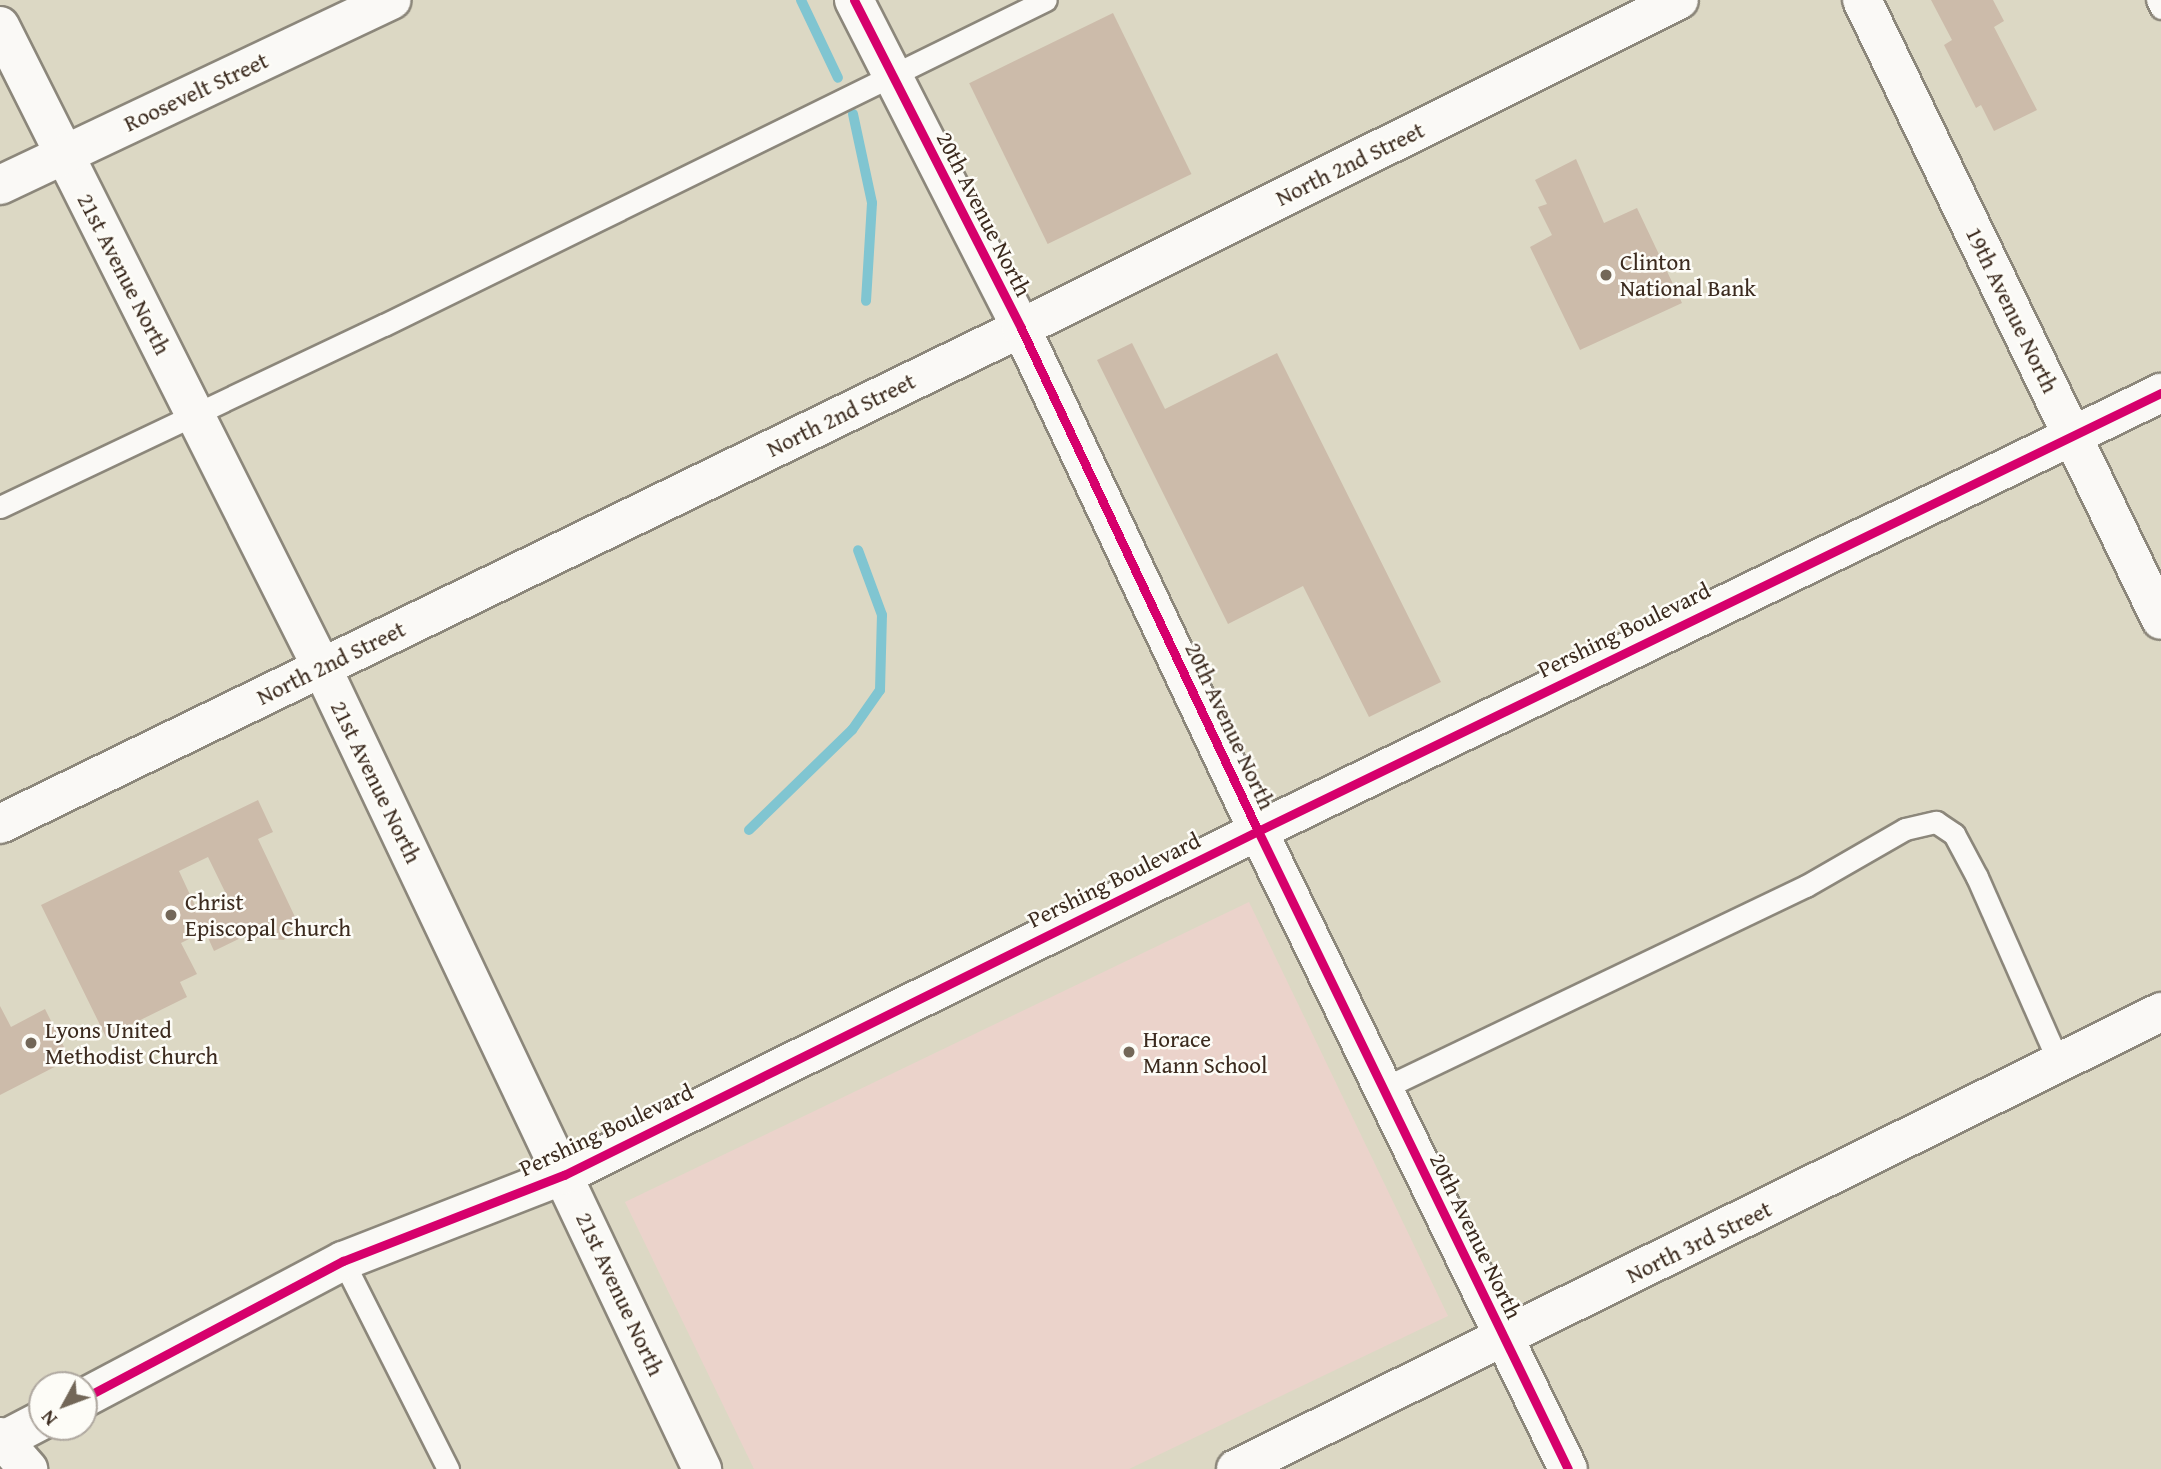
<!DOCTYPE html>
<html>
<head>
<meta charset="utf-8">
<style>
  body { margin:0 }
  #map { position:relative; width:2161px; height:1469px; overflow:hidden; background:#dcd8c4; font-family:"Gentium Book Plus",serif }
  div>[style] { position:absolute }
  .built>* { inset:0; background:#ebd3cb }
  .stream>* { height:10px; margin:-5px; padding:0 5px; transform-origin:5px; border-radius:5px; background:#80c5d1 }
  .building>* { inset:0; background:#cba; transform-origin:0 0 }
  .roads { filter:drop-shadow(2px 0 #8c877b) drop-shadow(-2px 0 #8c877b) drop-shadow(0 2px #8c877b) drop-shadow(0 -2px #8c877b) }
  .service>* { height:21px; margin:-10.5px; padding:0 10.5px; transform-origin:10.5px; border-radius:10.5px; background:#faf9f6 }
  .minor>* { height:38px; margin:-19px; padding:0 19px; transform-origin:19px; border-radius:19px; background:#faf9f6 }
  .tertiary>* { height:38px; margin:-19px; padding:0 19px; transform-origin:19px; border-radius:19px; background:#faf9f6 }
  .secondary>* { height:38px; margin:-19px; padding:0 19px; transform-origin:19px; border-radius:19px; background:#faf9f6 }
  .primary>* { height:38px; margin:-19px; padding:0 19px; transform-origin:19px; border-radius:19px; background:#faf9f6 }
  .cycleway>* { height:9px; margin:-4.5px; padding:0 4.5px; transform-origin:4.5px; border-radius:4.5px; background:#d6006c }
  .dots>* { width:19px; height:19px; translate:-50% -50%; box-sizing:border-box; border:4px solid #fdfcf7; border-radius:50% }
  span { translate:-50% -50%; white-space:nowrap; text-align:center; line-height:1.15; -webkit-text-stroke:5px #fdfcf7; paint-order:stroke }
  .street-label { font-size:23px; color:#3b2a1e }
  .poi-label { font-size:23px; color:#3b2a1e }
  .left { translate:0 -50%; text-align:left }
  .north { position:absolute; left:28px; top:1371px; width:70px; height:70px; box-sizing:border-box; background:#fdfcf7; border:2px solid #afa8a0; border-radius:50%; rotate:229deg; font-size:19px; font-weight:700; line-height:28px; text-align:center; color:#3b2a1e }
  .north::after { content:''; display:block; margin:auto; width:24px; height:32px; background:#736758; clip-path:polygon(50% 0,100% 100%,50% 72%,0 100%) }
</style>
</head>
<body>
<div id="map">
  <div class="built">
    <div style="clip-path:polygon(1249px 902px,1448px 1316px,1129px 1469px,754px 1469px,625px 1202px)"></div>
  </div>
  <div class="stream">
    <div style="left:801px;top:0;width:86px;rotate:64.6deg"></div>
    <div style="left:853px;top:114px;width:91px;rotate:77.9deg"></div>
    <div style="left:872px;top:203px;width:98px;rotate:93.5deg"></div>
    <div style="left:749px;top:830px;width:144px;rotate:-44.2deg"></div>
    <div style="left:852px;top:730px;width:49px;rotate:-55deg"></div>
    <div style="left:880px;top:690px;width:75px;rotate:-88.5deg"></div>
    <div style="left:882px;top:615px;width:69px;rotate:-110.3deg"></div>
  </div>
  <div class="building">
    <div style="clip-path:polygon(1931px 0,1993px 0,2004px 21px,1994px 27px,2037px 110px,1994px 131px,1981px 105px,1976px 108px,1944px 45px,1952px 40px)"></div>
    <div style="left:1113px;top:13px;width:179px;height:160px;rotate:64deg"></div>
    <div style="clip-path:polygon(1576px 159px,1604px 223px,1637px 208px,1682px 303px,1580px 350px,1530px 247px,1552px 235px,1538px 207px,1547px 204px,1535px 180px)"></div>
    <div style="clip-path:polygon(1132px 343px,1165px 409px,1277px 353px,1441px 682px,1369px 717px,1303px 586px,1228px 624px,1097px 360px)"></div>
    <div style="clip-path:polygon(evenodd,258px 800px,273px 832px,258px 839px,296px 919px,284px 940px,257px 938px,255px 931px,214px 951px,205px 931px,181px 943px,197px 974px,180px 982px,187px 997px,106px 1037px,41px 905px,258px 800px,208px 857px,228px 898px,198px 912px,179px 871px,208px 857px)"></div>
    <div style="clip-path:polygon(0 1006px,11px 1027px,45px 1009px,70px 1059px,0 1095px)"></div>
  </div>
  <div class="roads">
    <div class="service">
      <div style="left:2157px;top:0;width:9px;rotate:63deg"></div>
      <div style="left:0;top:507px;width:425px;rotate:-25.4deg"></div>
      <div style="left:384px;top:325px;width:737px;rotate:-26.15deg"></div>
      <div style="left:1382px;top:1089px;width:470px;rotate:-25.6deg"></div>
      <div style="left:1806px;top:886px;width:114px;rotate:-29.9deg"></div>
      <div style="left:1905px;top:829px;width:32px;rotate:-13deg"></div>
      <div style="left:1936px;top:822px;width:22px;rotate:34deg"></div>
      <div style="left:1954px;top:834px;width:49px;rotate:61.9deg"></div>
      <div style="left:1977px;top:877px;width:203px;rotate:66.2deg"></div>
      <div style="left:343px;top:1261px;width:233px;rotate:63.2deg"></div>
    </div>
    <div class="minor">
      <div style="left:854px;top:0;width:368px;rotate:63deg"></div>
      <div style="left:1021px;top:328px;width:556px;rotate:64.77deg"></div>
      <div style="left:1258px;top:831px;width:709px;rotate:64.09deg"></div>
      <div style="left:0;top:26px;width:718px;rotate:63.36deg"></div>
      <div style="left:322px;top:668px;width:887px;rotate:64.62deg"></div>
      <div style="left:0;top:185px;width:433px;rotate:-25.3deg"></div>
      <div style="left:84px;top:1398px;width:293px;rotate:-27.9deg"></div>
      <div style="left:343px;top:1261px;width:237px;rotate:-21.3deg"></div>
      <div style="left:564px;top:1175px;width:775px;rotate:-26.37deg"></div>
      <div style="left:1258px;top:831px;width:1004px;rotate:-25.88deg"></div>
      <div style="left:0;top:1437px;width:43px;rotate:48.8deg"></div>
      <div style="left:0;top:1442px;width:47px;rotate:-27.6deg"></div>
    </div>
    <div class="tertiary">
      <div style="left:1236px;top:1469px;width:1032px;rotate:-26.29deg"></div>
    </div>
    <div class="secondary">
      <div style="left:1862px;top:0;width:688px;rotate:64.25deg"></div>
    </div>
    <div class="primary">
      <div style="left:0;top:824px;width:1135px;rotate:-25.91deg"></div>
      <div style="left:1021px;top:328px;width:735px;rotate:-26.5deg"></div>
    </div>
  </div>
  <div class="cycleway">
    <div style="left:854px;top:0;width:368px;rotate:63deg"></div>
    <div style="left:1021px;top:328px;width:556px;rotate:64.77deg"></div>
    <div style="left:1258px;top:831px;width:709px;rotate:64.09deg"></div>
    <div style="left:84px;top:1398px;width:293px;rotate:-27.9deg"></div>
    <div style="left:343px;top:1261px;width:237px;rotate:-21.3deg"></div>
    <div style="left:564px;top:1175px;width:775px;rotate:-26.37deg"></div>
    <div style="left:1258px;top:831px;width:1004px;rotate:-25.88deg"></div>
  </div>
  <div class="dots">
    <div style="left:1606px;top:275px;background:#736758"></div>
    <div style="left:171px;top:915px;background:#736758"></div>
    <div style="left:31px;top:1043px;background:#736758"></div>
    <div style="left:1129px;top:1052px;background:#736758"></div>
  </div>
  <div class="street-label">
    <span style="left:196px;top:92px;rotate:-25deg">Roosevelt Street</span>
    <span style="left:1350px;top:164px;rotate:-26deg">North 2nd Street</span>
    <span style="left:984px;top:214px;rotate:63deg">20th Avenue North</span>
    <span style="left:124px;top:274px;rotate:63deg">21st Avenue North</span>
    <span style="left:2012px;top:310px;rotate:64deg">19th Avenue North</span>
    <span style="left:841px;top:415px;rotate:-26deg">North 2nd Street</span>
    <span style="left:1624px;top:630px;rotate:-26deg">Pershing Boulevard</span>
    <span style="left:331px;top:663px;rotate:-26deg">North 2nd Street</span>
    <span style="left:1230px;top:726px;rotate:65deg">20th Avenue North</span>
    <span style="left:376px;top:782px;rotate:64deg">21st Avenue North</span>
    <span style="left:1114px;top:880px;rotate:-26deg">Pershing Boulevard</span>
    <span style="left:606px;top:1130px;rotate:-25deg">Pershing Boulevard</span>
    <span style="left:1476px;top:1236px;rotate:64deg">20th Avenue North</span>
    <span style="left:1699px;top:1242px;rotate:-26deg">North 3rd Street</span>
    <span style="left:620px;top:1294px;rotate:65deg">21st Avenue North</span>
  </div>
  <div class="poi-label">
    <span class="left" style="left:1620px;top:275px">Clinton<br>National Bank</span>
    <span class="left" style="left:185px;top:915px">Christ<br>Episcopal Church</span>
    <span class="left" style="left:45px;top:1043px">Lyons United<br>Methodist Church</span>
    <span class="left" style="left:1143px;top:1052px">Horace<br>Mann School</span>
  </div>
  <div class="north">N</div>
</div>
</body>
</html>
